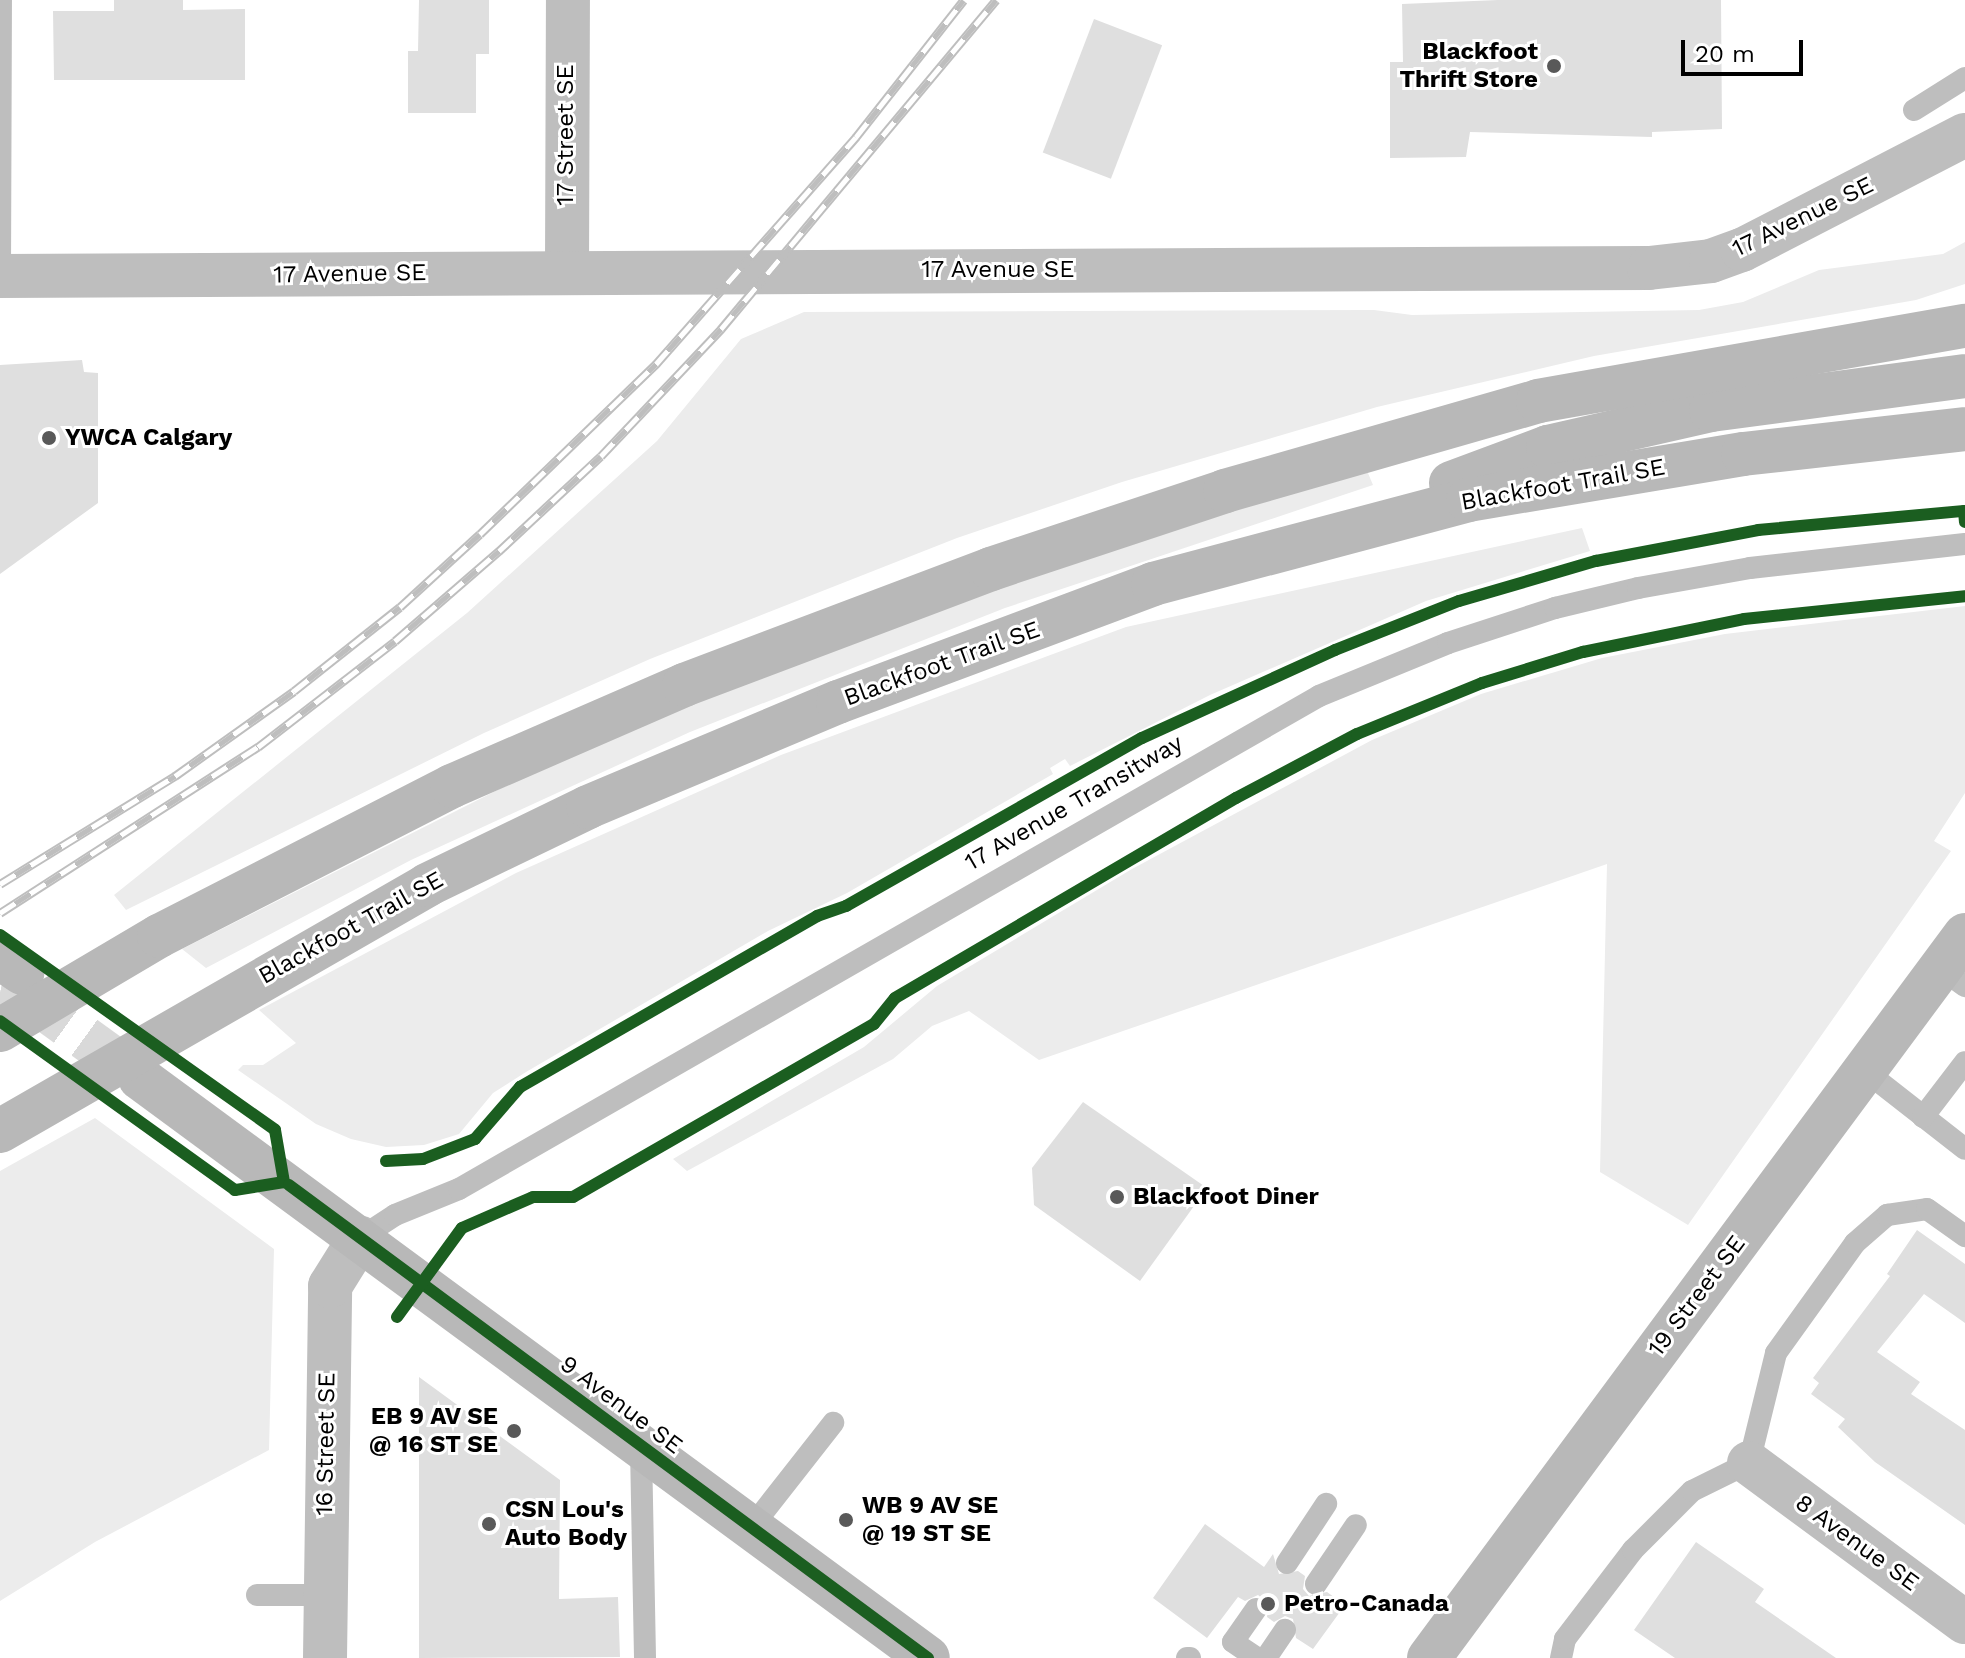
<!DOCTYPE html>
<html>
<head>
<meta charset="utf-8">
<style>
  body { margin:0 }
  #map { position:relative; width:1965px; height:1658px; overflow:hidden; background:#fff; font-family:"Work Sans",sans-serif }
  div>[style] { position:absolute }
  .green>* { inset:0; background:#ececec }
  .building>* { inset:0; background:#dfdfdf; transform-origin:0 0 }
  .secondary-tunnel>* { height:44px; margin-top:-22px; transform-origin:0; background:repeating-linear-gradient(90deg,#d9d9d9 0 44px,transparent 0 66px) }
  .lane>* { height:22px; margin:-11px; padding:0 11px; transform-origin:11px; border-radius:11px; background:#bebebe }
  .street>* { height:44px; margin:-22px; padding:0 22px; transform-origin:22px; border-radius:22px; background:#bebebe }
  .secondary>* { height:44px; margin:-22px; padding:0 22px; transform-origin:22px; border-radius:22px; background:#b8b8b8 }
  .rail>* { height:9px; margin-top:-4.5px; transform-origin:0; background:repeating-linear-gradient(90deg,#fff 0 18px,#bebebe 0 36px); box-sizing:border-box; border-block:2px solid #bebebe }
  .cycleway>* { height:12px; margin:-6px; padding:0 6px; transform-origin:6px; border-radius:6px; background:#1b5e20 }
  .dots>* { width:22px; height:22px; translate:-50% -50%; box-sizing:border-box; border:4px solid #fff; border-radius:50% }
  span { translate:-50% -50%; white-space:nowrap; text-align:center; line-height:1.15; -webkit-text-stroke:6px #fff; paint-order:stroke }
  .poi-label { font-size:24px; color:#000; font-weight:700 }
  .right { translate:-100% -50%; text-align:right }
  .left { translate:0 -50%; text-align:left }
  .street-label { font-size:24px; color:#000 }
  .scale { position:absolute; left:1681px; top:40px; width:122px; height:36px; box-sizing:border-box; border:4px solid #000; border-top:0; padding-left:10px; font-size:24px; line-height:28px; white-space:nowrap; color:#000; -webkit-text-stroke:6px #fff; paint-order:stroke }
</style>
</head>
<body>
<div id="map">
  <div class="green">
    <div style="clip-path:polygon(1965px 242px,1965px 284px,1916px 300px,1594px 356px,1377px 407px,1122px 482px,957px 538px,650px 659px,484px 733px,126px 910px,114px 895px,467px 613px,657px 441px,741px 339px,804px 312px,1374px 310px,1412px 315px,1699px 310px,1743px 302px,1819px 270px,1943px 254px)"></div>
    <div style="clip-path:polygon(1365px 466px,1373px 485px,1005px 608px,690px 732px,411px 860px,206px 968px,182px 949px,579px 749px,866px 630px)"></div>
    <div style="clip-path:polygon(1582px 528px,1590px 551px,1426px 601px,1210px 695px,1070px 766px,1065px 759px,1050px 768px,1053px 774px,847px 893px,768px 931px,526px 1072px,493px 1093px,459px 1134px,424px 1145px,386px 1147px,351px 1139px,316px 1124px,238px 1070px,243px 1065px,263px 1065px,296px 1043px,259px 1010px,516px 873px,781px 755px,1126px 627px)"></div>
    <div style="clip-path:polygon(1965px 606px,1965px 793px,1934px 841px,1951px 851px,1688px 1225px,1600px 1172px,1607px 864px,1039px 1060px,969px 1011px,932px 1026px,893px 1059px,687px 1171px,673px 1159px,864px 1047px,937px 986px,1132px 869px,1372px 740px,1481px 694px,1602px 658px,1725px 634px)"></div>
    <div style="clip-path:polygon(95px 1118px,274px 1249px,269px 1450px,95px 1542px,0 1601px,0 1171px)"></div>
  </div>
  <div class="building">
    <div style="clip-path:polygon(114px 0,183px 0,183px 10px,245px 9px,245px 80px,54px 80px,53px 11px,114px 11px)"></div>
    <div style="clip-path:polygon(419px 0,489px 0,489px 54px,476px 54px,476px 113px,408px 113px,408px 51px,418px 51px)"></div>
    <div style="clip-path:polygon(1498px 0,1721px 0,1722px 129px,1652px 132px,1652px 137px,1470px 132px,1466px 157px,1390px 158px,1390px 62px,1403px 62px,1402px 4px)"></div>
    <div style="left:1094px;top:19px;width:73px;height:143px;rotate:21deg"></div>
    <div style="clip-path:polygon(82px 360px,84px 372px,98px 373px,98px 503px,0 574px,0 365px)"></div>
    <div style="clip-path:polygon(1083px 1102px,1207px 1188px,1140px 1281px,1034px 1205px,1032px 1168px)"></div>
    <div style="clip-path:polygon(1917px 1230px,1965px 1264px,1965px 1323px,1924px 1294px,1877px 1352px,1920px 1382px,1911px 1394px,1965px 1430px,1965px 1525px,1875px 1462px,1838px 1427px,1845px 1419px,1811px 1394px,1819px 1383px,1813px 1378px,1890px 1276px,1887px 1274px)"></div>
    <div style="clip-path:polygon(419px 1377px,560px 1480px,559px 1599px,618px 1597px,620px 1657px,419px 1658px)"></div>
    <div style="clip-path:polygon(1205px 1524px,1264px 1567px,1273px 1554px,1279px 1574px,1298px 1571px,1305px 1576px,1303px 1589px,1309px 1596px,1327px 1592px,1345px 1605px,1313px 1649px,1296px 1638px,1293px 1619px,1285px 1616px,1274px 1622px,1267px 1617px,1269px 1604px,1258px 1595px,1245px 1601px,1238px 1597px,1207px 1638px,1153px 1598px)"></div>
    <div style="clip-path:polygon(1696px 1542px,1764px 1589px,1755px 1602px,1836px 1658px,1675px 1658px,1634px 1630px)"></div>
  </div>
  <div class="secondary-tunnel">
    <div style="left:0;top:992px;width:32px;rotate:13deg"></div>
    <div style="left:31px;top:999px;width:135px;rotate:35.9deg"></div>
  </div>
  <div class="lane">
    <div style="left:1914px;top:110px;width:60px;rotate:-32.1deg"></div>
    <div style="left:0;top:276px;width:276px;rotate:-89.8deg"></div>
    <div style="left:1940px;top:968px;width:31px;rotate:36deg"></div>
    <div style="left:1864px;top:1070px;width:128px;rotate:38deg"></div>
    <div style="left:1923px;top:1117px;width:69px;rotate:-52.6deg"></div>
    <div style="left:360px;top:1238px;width:42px;rotate:-33.3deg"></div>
    <div style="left:395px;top:1215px;width:69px;rotate:-22.1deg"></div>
    <div style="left:459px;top:1189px;width:991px;rotate:-29.82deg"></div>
    <div style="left:1319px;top:696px;width:139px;rotate:-22.3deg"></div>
    <div style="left:1448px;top:643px;width:113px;rotate:-18.1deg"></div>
    <div style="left:1555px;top:608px;width:85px;rotate:-13.5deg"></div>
    <div style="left:1638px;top:588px;width:114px;rotate:-10.1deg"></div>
    <div style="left:1750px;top:568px;width:216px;rotate:-6.4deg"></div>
    <div style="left:641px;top:1449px;width:209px;rotate:88.9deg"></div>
    <div style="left:750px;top:1529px;width:135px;rotate:-51.9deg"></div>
    <div style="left:1287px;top:1563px;width:71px;rotate:-56.5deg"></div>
    <div style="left:1316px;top:1584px;width:71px;rotate:-55.9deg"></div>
    <div style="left:257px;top:1595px;width:68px"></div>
    <div style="left:1256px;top:1609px;width:40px;rotate:124.9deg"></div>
    <div style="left:1233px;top:1642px;width:29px;rotate:34deg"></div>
    <div style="left:1187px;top:1658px;width:3px"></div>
    <div style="left:1266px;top:1658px;width:34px;rotate:-56deg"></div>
    <div style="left:1561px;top:1658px;width:19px;rotate:-78deg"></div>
    <div style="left:1565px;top:1639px;width:112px;rotate:-52.6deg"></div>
    <div style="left:1633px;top:1550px;width:83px;rotate:-45deg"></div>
    <div style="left:1692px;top:1491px;width:64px;rotate:-26.2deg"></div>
    <div style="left:1749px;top:1463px;width:113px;rotate:-76.2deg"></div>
    <div style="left:1776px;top:1353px;width:135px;rotate:-54.3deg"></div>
    <div style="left:1855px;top:1243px;width:43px;rotate:-41.2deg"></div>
    <div style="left:1887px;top:1215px;width:40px;rotate:-8.5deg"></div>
    <div style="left:1927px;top:1209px;width:47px;rotate:35.4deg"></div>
  </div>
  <div class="street">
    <div style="left:567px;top:270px;width:270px;rotate:-89.8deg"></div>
    <div style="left:0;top:276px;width:1649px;rotate:-0.28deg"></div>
    <div style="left:1649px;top:268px;width:62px;rotate:-6.4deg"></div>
    <div style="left:1711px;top:261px;width:33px;rotate:-20deg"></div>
    <div style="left:1742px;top:250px;width:251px;rotate:-27.3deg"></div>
    <div style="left:1749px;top:1463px;width:268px;rotate:36.4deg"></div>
    <div style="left:325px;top:1658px;width:372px;rotate:-89.2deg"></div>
    <div style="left:330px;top:1286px;width:57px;rotate:-58deg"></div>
  </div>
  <div class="secondary">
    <div style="left:1451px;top:483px;width:103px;rotate:-20.4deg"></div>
    <div style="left:1548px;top:447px;width:167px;rotate:-12.8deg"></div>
    <div style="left:1711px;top:410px;width:256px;rotate:-7.6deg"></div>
    <div style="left:0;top:958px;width:27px;rotate:34deg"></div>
    <div style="left:0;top:1030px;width:185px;rotate:-30.6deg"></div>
    <div style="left:159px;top:936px;width:329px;rotate:-27.1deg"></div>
    <div style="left:452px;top:786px;width:253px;rotate:-23.5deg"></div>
    <div style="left:684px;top:685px;width:328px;rotate:-20.7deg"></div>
    <div style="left:991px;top:569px;width:247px;rotate:-18.4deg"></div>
    <div style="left:1225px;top:491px;width:326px;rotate:-16deg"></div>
    <div style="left:1538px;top:401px;width:434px;rotate:-10deg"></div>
    <div style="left:140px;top:1078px;width:978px;rotate:36.35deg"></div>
    <div style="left:0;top:1131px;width:493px;rotate:-29.9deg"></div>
    <div style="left:427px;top:885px;width:179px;rotate:-25.8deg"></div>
    <div style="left:588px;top:807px;width:271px;rotate:-22.8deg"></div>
    <div style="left:838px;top:702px;width:336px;rotate:-20.5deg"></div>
    <div style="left:1153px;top:584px;width:326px;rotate:-14.9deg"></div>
    <div style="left:1468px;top:500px;width:279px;rotate:-9.5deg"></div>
    <div style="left:1743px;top:454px;width:223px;rotate:-6.4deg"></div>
    <div style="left:1429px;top:1658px;width:900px;rotate:-53.45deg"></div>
  </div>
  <div class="rail">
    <div style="left:0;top:884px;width:206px;rotate:-31.7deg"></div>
    <div style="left:175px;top:776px;width:146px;rotate:-35.5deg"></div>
    <div style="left:294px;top:691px;width:135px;rotate:-38.4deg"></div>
    <div style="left:400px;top:607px;width:108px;rotate:-42.4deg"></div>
    <div style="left:480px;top:534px;width:245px;rotate:-44deg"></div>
    <div style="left:656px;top:364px;width:303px;rotate:-48.6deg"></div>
    <div style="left:856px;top:137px;width:174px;rotate:-51.8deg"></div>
    <div style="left:0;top:913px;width:307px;rotate:-32.8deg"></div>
    <div style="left:258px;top:747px;width:173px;rotate:-37.7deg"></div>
    <div style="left:395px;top:641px;width:138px;rotate:-40.9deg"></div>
    <div style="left:499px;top:551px;width:139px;rotate:-43deg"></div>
    <div style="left:601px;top:456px;width:175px;rotate:-46.6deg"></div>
    <div style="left:721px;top:329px;width:429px;rotate:-50.1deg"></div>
  </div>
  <div class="cycleway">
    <div style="left:0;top:935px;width:337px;rotate:35.3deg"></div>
    <div style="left:275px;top:1130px;width:53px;rotate:80.2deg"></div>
    <div style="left:284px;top:1182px;width:50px;rotate:170.7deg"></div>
    <div style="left:235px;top:1190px;width:289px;rotate:-144.3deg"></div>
    <div style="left:386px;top:1161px;width:37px;rotate:-3deg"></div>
    <div style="left:423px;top:1159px;width:56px;rotate:-21deg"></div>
    <div style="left:475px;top:1139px;width:69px;rotate:-49.1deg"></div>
    <div style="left:520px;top:1087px;width:343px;rotate:-29.9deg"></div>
    <div style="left:817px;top:916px;width:31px;rotate:-19deg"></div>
    <div style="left:846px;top:906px;width:340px;rotate:-29.6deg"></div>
    <div style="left:1142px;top:738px;width:212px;rotate:-24.5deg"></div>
    <div style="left:1335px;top:650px;width:133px;rotate:-21.6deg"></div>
    <div style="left:1459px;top:601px;width:143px;rotate:-16.3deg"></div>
    <div style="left:1596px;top:561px;width:165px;rotate:-10.8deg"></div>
    <div style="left:1758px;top:530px;width:207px;rotate:-5.3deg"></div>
    <div style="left:1964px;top:511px;width:11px;rotate:85deg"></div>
    <div style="left:289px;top:1185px;width:795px;rotate:36.51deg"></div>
    <div style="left:397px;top:1317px;width:110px;rotate:-53.9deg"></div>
    <div style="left:462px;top:1228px;width:77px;rotate:-23.6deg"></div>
    <div style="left:533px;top:1197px;width:40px"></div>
    <div style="left:573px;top:1197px;width:347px;rotate:-29.9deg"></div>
    <div style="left:874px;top:1024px;width:33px;rotate:-51deg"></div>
    <div style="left:895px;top:998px;width:395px;rotate:-30.4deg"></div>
    <div style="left:1236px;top:798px;width:137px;rotate:-27.9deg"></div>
    <div style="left:1357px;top:734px;width:135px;rotate:-22.2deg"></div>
    <div style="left:1482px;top:683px;width:106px;rotate:-17.1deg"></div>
    <div style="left:1583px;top:652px;width:164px;rotate:-11.6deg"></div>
    <div style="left:1744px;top:619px;width:222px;rotate:-5.9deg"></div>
  </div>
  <div class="dots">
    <div style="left:1554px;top:66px;background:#595959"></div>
    <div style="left:49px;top:438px;background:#595959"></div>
    <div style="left:1117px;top:1197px;background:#595959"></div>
    <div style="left:514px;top:1431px;background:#595959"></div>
    <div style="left:846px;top:1520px;background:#595959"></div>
    <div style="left:489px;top:1524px;background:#595959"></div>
    <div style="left:1268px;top:1604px;background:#595959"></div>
  </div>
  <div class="poi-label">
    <span class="right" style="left:1538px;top:66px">Blackfoot<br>Thrift Store</span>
    <span class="left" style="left:65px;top:438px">YWCA Calgary</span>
    <span class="left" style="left:1133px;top:1197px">Blackfoot Diner</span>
    <span class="right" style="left:498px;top:1431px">EB 9 AV SE<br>@ 16 ST SE</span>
    <span class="left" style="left:862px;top:1520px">WB 9 AV SE<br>@ 19 ST SE</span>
    <span class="left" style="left:505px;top:1524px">CSN Lou's<br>Auto Body</span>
    <span class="left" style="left:1284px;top:1604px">Petro-Canada</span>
  </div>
  <div class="street-label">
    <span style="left:566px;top:135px;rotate:-90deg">17 Street SE</span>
    <span style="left:1803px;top:217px;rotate:-26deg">17 Avenue SE</span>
    <span style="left:998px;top:270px">17 Avenue SE</span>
    <span style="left:350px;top:274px;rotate:-1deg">17 Avenue SE</span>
    <span style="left:1563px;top:485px;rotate:-10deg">Blackfoot Trail SE</span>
    <span style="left:942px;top:664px;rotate:-20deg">Blackfoot Trail SE</span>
    <span style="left:1074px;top:803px;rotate:-30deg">17 Avenue Transitway</span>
    <span style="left:351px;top:928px;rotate:-29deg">Blackfoot Trail SE</span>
    <span style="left:1697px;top:1296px;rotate:-53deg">19 Street SE</span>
    <span style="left:621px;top:1405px;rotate:37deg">9 Avenue SE</span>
    <span style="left:326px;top:1444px;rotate:-89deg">16 Street SE</span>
    <span style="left:1857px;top:1543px;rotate:36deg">8 Avenue SE</span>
  </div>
  <div class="scale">20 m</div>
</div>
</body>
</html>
